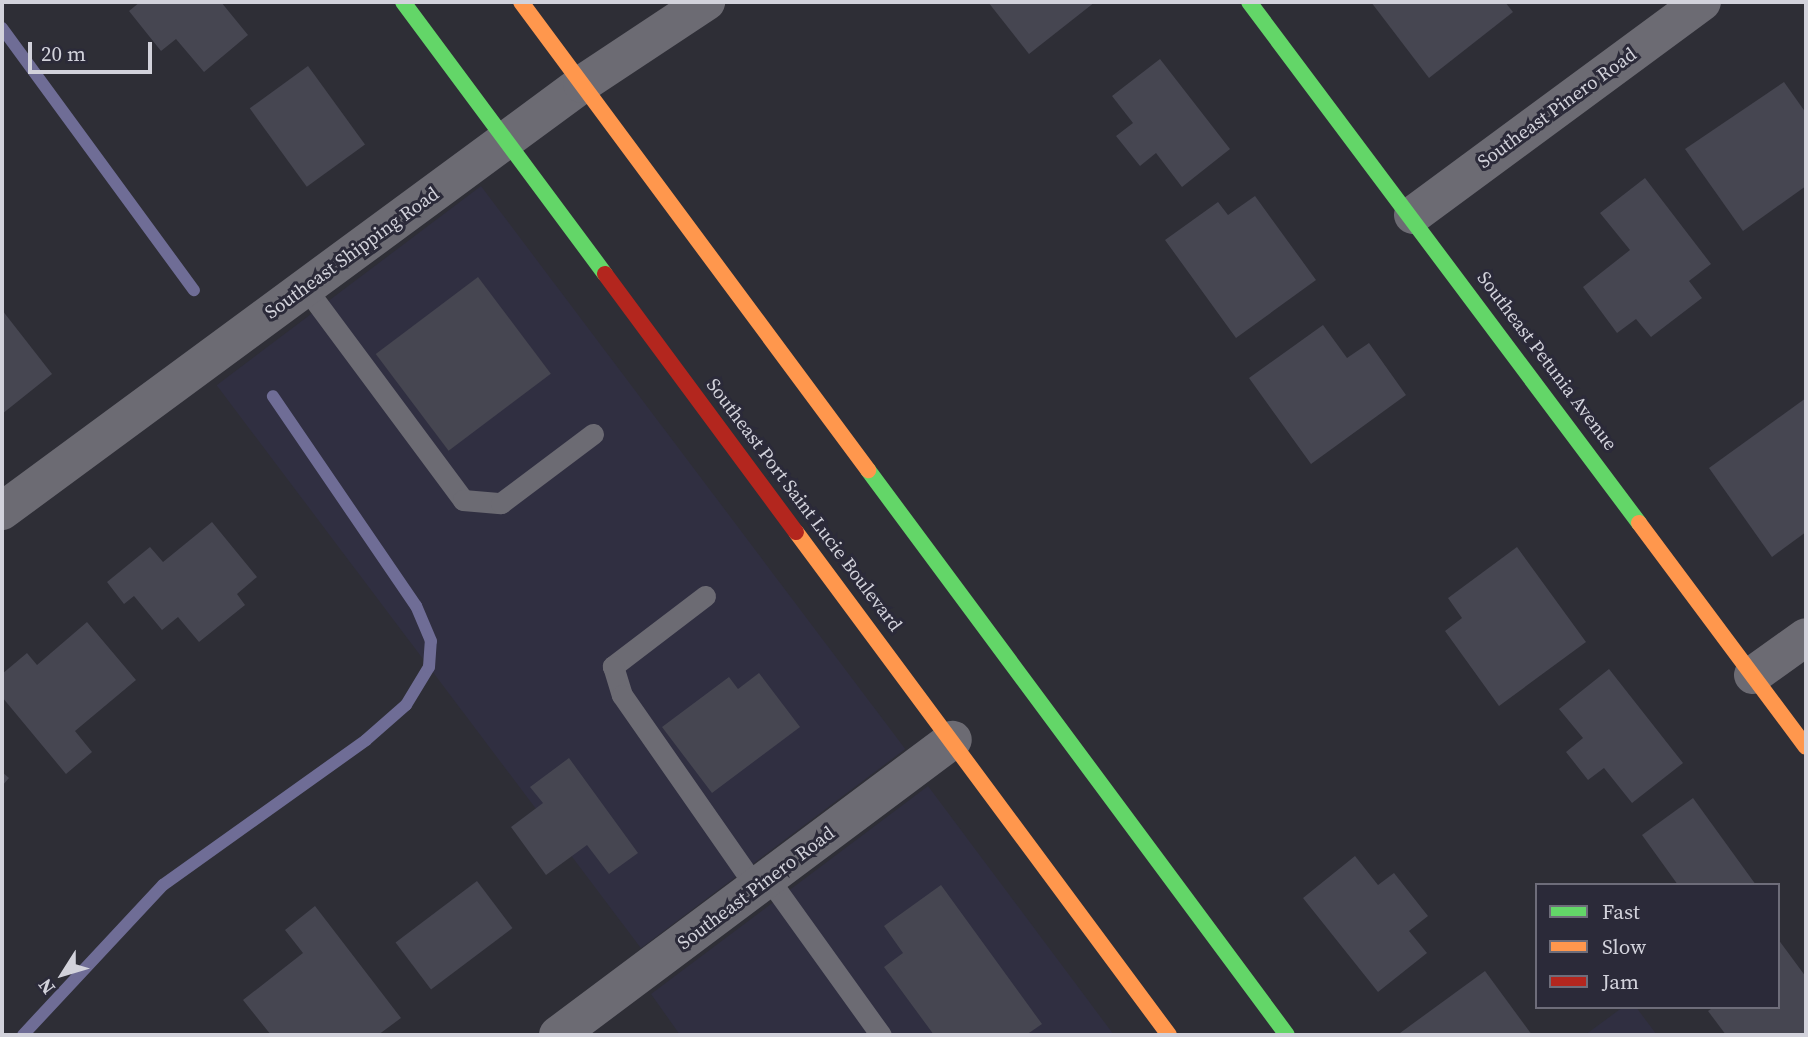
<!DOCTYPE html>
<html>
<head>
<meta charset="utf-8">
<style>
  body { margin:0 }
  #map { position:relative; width:1808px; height:1037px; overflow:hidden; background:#2e2e36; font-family:"Source Serif 4",serif }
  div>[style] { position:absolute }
  .built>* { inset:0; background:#302f41; transform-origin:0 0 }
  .stream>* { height:12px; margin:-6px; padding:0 6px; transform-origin:6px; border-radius:6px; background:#6f6d96 }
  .building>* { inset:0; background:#464651; transform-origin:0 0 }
  .lane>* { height:21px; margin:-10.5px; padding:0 10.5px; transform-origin:10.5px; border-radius:10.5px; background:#6c6b73 }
  .street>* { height:38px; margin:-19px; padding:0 19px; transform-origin:19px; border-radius:19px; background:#6c6b73 }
  .fast>* { height:16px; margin:-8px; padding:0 8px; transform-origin:8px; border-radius:8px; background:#63d668 }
  .slow>* { height:16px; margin:-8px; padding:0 8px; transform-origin:8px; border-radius:8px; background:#ff974d }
  .jam>* { height:16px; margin:-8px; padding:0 8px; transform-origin:8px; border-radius:8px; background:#b3261e }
  span { translate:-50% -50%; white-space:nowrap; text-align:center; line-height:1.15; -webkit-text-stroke:6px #2b2a39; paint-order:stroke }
  .street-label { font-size:19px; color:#d2d2db }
  .frame { position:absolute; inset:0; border:4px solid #d2d2db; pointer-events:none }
  .legend { position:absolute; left:1535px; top:883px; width:245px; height:126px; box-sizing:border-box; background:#2b2a39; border:2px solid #6e6d7a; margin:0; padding:9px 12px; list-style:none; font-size:21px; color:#d2d2db }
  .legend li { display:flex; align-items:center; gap:14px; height:35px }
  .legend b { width:35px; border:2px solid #6e6d7a }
  .north { position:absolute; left:28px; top:939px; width:70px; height:70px; -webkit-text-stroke:5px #2b2a39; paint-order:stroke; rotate:233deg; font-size:19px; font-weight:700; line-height:28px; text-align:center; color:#d2d2db }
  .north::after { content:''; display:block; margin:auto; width:24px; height:32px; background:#d2d2db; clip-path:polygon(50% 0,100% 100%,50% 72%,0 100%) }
  .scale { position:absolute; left:28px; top:42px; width:124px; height:32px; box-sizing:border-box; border:4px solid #d2d2db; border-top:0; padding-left:9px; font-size:21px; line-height:24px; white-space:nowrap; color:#d2d2db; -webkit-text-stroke:5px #2b2a39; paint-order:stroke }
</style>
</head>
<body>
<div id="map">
  <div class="built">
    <div style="left:481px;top:186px;width:705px;height:331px;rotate:53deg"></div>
    <div style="clip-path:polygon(928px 786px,1114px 1035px,680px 1035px,651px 994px)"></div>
    <div style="clip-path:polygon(1623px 1007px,1636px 1007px,1657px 1035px,1585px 1035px)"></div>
  </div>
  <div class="stream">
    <div style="left:2px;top:28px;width:325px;rotate:53.8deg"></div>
    <div style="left:23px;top:1035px;width:205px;rotate:-47deg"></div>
    <div style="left:163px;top:885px;width:249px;rotate:-35.5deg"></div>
    <div style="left:366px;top:740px;width:53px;rotate:-41.2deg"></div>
    <div style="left:406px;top:705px;width:44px;rotate:-58.8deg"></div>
    <div style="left:429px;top:667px;width:26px;rotate:-86deg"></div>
    <div style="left:431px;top:641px;width:38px;rotate:-113deg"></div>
    <div style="left:416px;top:606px;width:254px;rotate:-124.3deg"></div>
  </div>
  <div class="building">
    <div style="clip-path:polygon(140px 2px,221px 2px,248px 35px,204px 72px,176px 39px,161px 51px,129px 11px)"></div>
    <div style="clip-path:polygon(988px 2px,1095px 2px,1029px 54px)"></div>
    <div style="clip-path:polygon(1371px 2px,1505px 2px,1513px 12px,1429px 78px)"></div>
    <div style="clip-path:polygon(1160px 59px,1230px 149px,1182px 187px,1156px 153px,1140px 166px,1116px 136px,1133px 123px,1112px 96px)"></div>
    <div style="left:308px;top:66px;width:97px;height:72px;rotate:54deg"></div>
    <div style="clip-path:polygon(1784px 82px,1806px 113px,1806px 186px,1743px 231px,1685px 149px)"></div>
    <div style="clip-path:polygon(1645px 178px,1711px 264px,1689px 281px,1702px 298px,1651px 337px,1636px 319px,1617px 333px,1583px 287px,1630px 250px,1600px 213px)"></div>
    <div style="clip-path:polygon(1255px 196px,1316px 280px,1236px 338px,1165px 240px,1218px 202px,1228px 215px)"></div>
    <div style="left:478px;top:277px;width:121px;height:128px;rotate:53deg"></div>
    <div style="clip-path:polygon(2px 310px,52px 374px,2px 414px)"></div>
    <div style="clip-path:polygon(1323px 325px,1347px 358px,1369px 343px,1406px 395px,1311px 464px,1249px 378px)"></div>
    <div style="clip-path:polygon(1806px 398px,1806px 532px,1772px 557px,1709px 468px)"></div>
    <div style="clip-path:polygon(212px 522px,257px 577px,237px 594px,245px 605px,199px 642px,178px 617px,162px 630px,134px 596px,124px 604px,107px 582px,150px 547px,163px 562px)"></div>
    <div style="clip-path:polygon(1517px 547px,1586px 642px,1499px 706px,1445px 631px,1462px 618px,1448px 598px)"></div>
    <div style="clip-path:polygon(87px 622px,136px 680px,75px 731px,92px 752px,66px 774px,2px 697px,2px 674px,27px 653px,37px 665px)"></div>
    <div style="clip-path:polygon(1609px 669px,1683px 763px,1632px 803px,1604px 768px,1588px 780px,1566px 752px,1583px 738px,1559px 709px)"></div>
    <div style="clip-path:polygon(759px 673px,800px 727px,712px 793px,662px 727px,729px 677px,738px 689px)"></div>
    <div style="clip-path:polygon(569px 758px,638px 853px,609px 874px,587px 845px,546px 875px,511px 827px,543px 803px,530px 787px)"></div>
    <div style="clip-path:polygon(2px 772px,9px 778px,2px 786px)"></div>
    <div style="clip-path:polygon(1693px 798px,1756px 885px,1678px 885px,1642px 835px)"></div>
    <div style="clip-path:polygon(1355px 856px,1378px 885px,1394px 873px,1428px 916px,1409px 931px,1427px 953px,1378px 992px,1303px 898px)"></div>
    <div style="left:477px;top:881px;width:59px;height:102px;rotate:53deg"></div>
    <div style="clip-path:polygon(941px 885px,1042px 1024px,1026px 1035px,934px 1035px,884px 967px,903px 953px,884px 926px)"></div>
    <div style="clip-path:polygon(315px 906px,401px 1018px,378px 1035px,271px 1035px,243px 1000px,303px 953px,285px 930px)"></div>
    <div style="clip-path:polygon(1778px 939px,1806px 977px,1806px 1035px,1726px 1035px,1708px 1011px,1714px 1007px,1778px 1007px)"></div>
    <div style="clip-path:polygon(1485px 971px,1532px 1035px,1402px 1035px,1400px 1033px)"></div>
  </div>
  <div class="lane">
    <div style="left:305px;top:287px;width:265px;rotate:53.4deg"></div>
    <div style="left:463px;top:500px;width:38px;rotate:5deg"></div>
    <div style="left:501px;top:503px;width:115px;rotate:-36.9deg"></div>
    <div style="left:705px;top:596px;width:116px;rotate:142.7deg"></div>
    <div style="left:613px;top:666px;width:30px;rotate:73deg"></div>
    <div style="left:622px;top:695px;width:234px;rotate:55.1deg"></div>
    <div style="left:768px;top:878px;width:193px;rotate:54.3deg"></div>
  </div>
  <div class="street">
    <div style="left:1413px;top:215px;width:359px;rotate:-36.4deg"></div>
    <div style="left:2px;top:511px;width:720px;rotate:-36.36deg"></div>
    <div style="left:582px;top:84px;width:149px;rotate:-33.5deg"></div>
    <div style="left:1753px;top:675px;width:65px;rotate:-35.6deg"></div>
    <div style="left:558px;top:1035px;width:493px;rotate:-36.8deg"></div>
  </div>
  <div class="fast">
    <div style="left:403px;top:2px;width:339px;rotate:53.4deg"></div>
    <div style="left:1249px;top:2px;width:651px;rotate:53.18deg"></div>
    <div style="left:868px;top:470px;width:703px;rotate:53.44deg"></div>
  </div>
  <div class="slow">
    <div style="left:521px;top:2px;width:583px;rotate:53.44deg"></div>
    <div style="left:1639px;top:523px;width:279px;rotate:53.3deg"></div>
    <div style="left:796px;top:532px;width:626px;rotate:53.44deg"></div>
  </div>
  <div class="jam">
    <div style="left:605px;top:274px;width:321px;rotate:53.5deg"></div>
  </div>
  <div class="street-label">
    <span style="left:1557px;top:108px;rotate:-36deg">Southeast Pinero Road</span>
    <span style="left:352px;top:253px;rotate:-36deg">Southeast Shipping Road</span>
    <span style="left:1547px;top:361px;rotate:53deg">Southeast Petunia Avenue</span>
    <span style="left:804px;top:505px;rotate:53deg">Southeast Port Saint Lucie Boulevard</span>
    <span style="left:756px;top:888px;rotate:-37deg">Southeast Pinero Road</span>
  </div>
  <div class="frame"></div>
  <ul class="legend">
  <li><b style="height:9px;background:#63d668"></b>Fast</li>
  <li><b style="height:9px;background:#ff974d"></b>Slow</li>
  <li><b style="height:9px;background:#b3261e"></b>Jam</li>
  </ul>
  <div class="north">N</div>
  <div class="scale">20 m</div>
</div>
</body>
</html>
